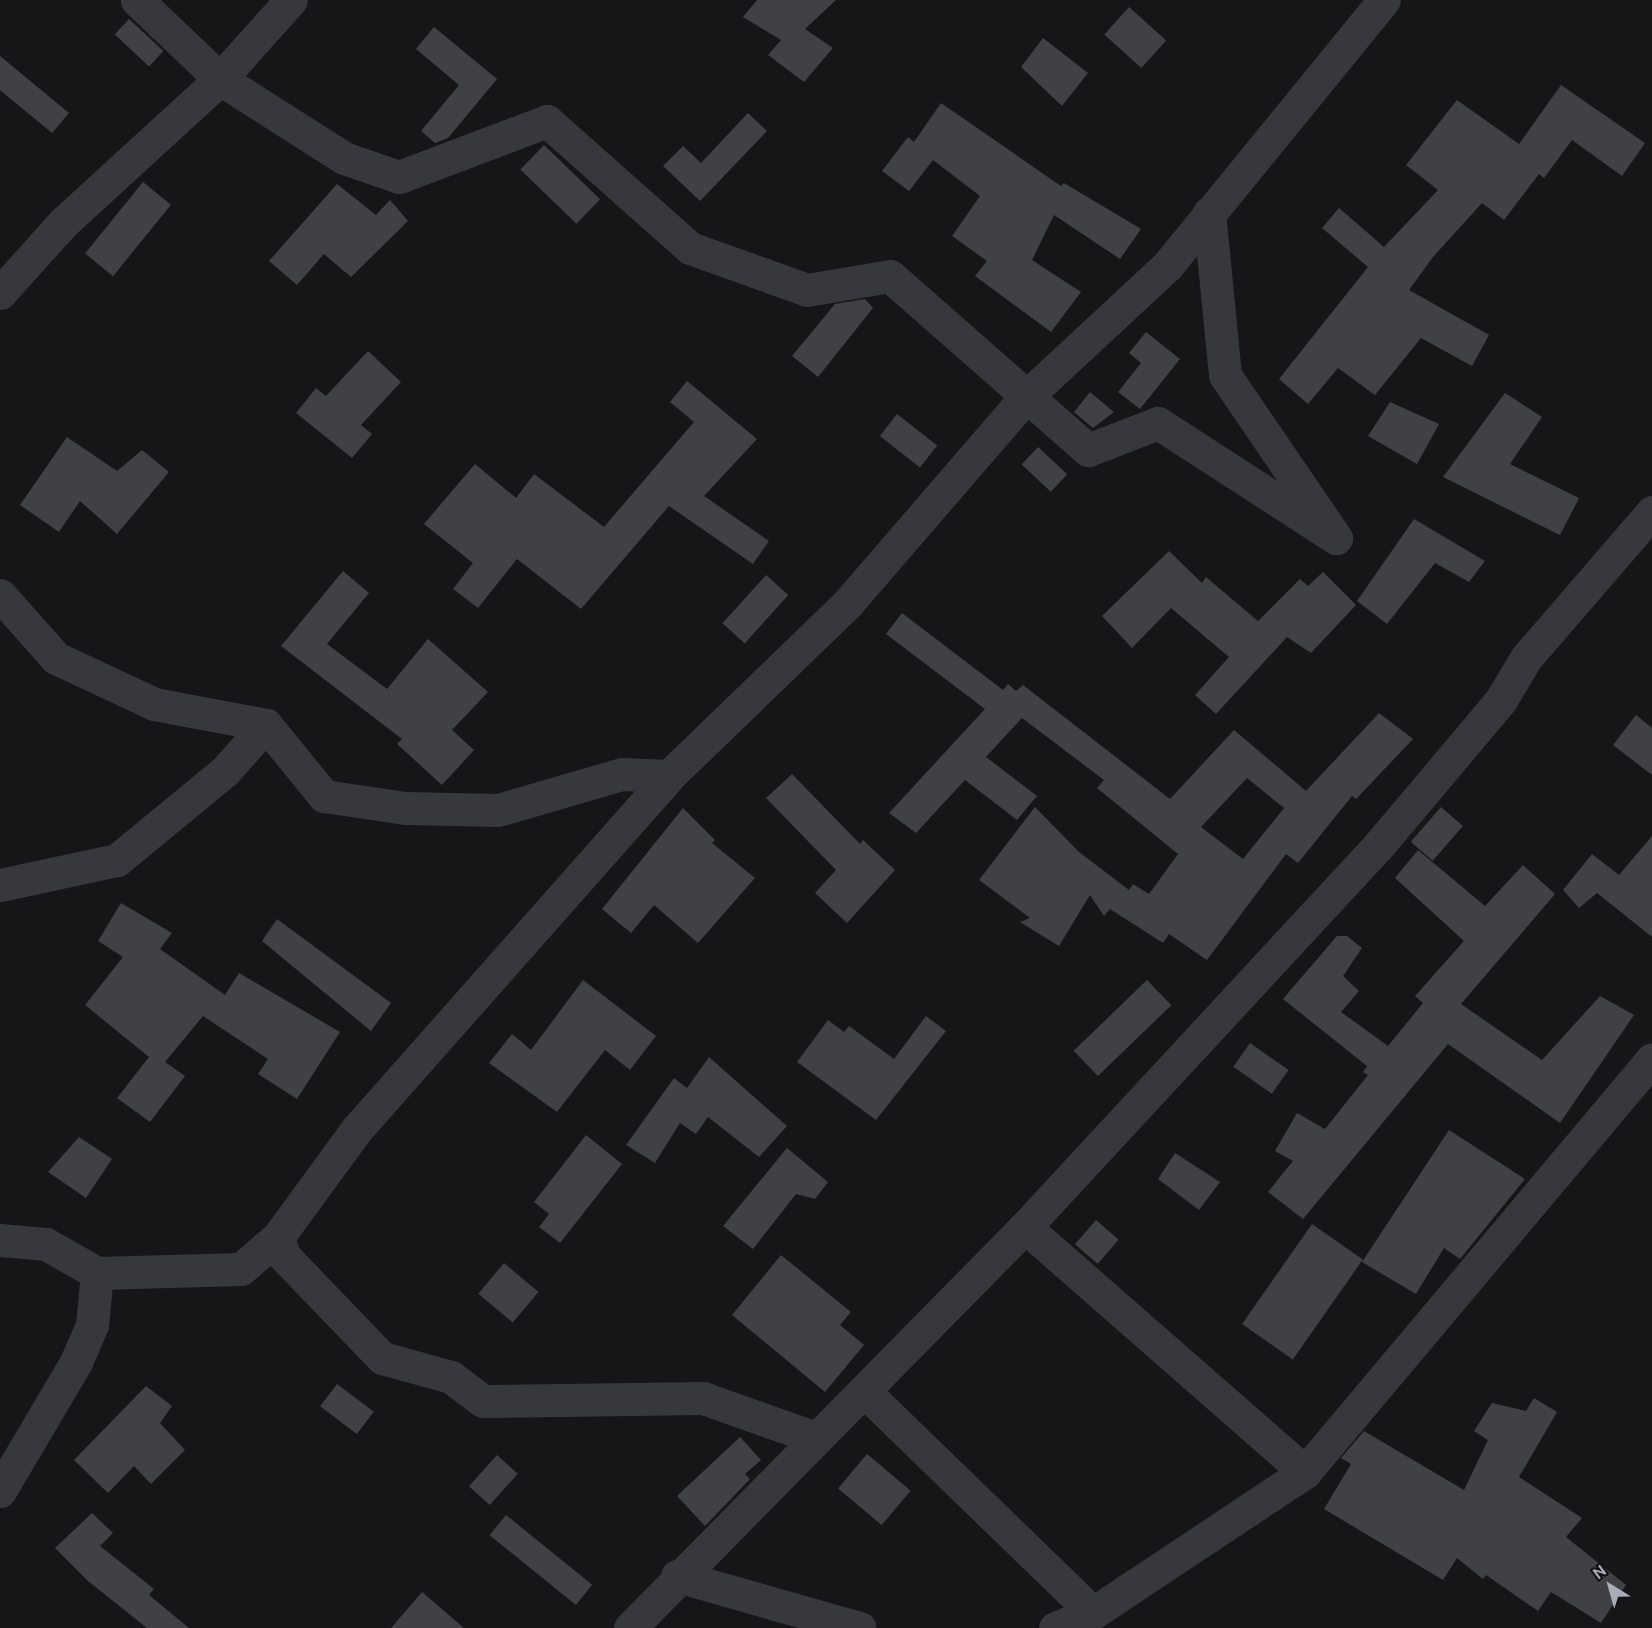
<!DOCTYPE html>
<html>
<head>
<meta charset="utf-8">
<style>
  body { margin:0 }
  #map { position:relative; width:1652px; height:1628px; overflow:hidden; background:#161618; font-family:Ubuntu,sans-serif }
  div>[style] { position:absolute }
  .building>* { inset:0; background:#404145; transform-origin:0 0 }
  .street>* { height:33px; margin:-16.5px; padding:0 16.5px; transform-origin:16.5px; border-radius:16.5px; background:#37383d }
  span { translate:-50% -50%; white-space:nowrap; text-align:center; line-height:1.15; -webkit-text-stroke:6px #111113; paint-order:stroke }
  .north { position:absolute; left:1580px; top:1556px; width:60px; height:60px; -webkit-text-stroke:4px #111113; paint-order:stroke; rotate:323deg; font-size:16px; font-weight:700; line-height:24px; text-align:center; color:#a8adb8 }
  .north::after { content:''; display:block; margin:auto; width:21px; height:27px; background:#a8adb8; clip-path:polygon(50% 0,100% 100%,50% 72%,0 100%) }
</style>
</head>
<body>
<div id="map">
  <div class="building">
    <div style="clip-path:polygon(757px 0,836px 0,805px 29px,833px 48px,804px 82px,768px 55px,781px 40px,743px 17px)"></div>
    <div style="left:1129px;top:7px;width:50px;height:37px;rotate:42deg"></div>
    <div style="left:129px;top:19px;width:47px;height:21px;rotate:43deg"></div>
    <div style="clip-path:polygon(434px 27px,497px 79px,448px 138px,435px 143px,421px 131px,459px 85px,416px 49px)"></div>
    <div style="clip-path:polygon(1043px 38px,1088px 73px,1062px 106px,1021px 67px)"></div>
    <div style="clip-path:polygon(0 56px,69px 113px,52px 133px,0 90px)"></div>
    <div style="clip-path:polygon(1561px 85px,1645px 143px,1622px 176px,1572px 140px,1544px 178px,1539px 174px,1504px 220px,1482px 203px,1433px 257px,1409px 290px,1489px 335px,1472px 366px,1421px 338px,1375px 395px,1338px 368px,1308px 404px,1279px 379px,1368px 267px,1322px 228px,1339px 208px,1384px 247px,1438px 190px,1406px 165px,1457px 100px,1519px 144px)"></div>
    <div style="clip-path:polygon(941px 103px,1061px 186px,1064px 183px,1141px 229px,1120px 259px,1054px 215px,1032px 260px,1081px 292px,1051px 332px,975px 276px,987px 261px,952px 236px,980px 196px,933px 160px,909px 191px,882px 171px,908px 137px,914px 142px)"></div>
    <div style="clip-path:polygon(748px 113px,767px 131px,700px 201px,663px 166px,683px 146px,701px 163px)"></div>
    <div style="left:544px;top:145px;width:78px;height:34px;rotate:44deg"></div>
    <div style="left:143px;top:182px;width:36px;height:92px;rotate:39deg"></div>
    <div style="clip-path:polygon(337px 184px,376px 215px,390px 200px,408px 221px,351px 277px,324px 254px,297px 285px,269px 261px)"></div>
    <div style="clip-path:polygon(865px 299px,873px 308px,818px 377px,792px 356px,835px 304px)"></div>
    <div style="clip-path:polygon(1146px 332px,1180px 359px,1140px 409px,1118px 392px,1141px 363px,1129px 353px)"></div>
    <div style="clip-path:polygon(368px 351px,401px 382px,361px 425px,372px 434px,352px 458px,296px 413px,316px 388px,326px 396px)"></div>
    <div style="clip-path:polygon(687px 381px,757px 439px,704px 496px,769px 541px,753px 564px,669px 506px,581px 609px,517px 559px,478px 608px,453px 589px,473px 563px,424px 524px,475px 464px,516px 498px,534px 474px,604px 527px,694px 422px,670px 402px)"></div>
    <div style="clip-path:polygon(1090px 392px,1114px 412px,1093px 428px,1074px 412px)"></div>
    <div style="clip-path:polygon(1505px 393px,1542px 417px,1510px 464px,1579px 498px,1560px 535px,1443px 477px)"></div>
    <div style="clip-path:polygon(1390px 402px,1439px 424px,1417px 464px,1368px 436px)"></div>
    <div style="left:897px;top:414px;width:51px;height:28px;rotate:38deg"></div>
    <div style="clip-path:polygon(67px 437px,117px 471px,142px 450px,169px 472px,117px 534px,80px 501px,59px 532px,20px 505px)"></div>
    <div style="left:1038px;top:447px;width:40px;height:24px;rotate:43deg"></div>
    <div style="clip-path:polygon(1414px 519px,1485px 561px,1469px 582px,1435px 563px,1387px 624px,1357px 601px)"></div>
    <div style="clip-path:polygon(1169px 551px,1202px 583px,1206px 577px,1258px 621px,1300px 579px,1308px 586px,1323px 572px,1356px 605px,1311px 653px,1287px 637px,1216px 714px,1195px 695px,1229px 657px,1171px 608px,1132px 648px,1102px 616px)"></div>
    <div style="clip-path:polygon(343px 571px,369px 593px,327px 644px,387px 689px,428px 639px,488px 692px,452px 730px,474px 750px,442px 785px,397px 744px,402px 739px,281px 646px)"></div>
    <div style="left:766px;top:575px;width:30px;height:65px;rotate:42deg"></div>
    <div style="clip-path:polygon(evenodd,902px 613px,1003px 690px,1008px 684px,1016px 691px,1023px 685px,1170px 799px,1234px 730px,1306px 791px,1379px 713px,1413px 739px,1356px 799px,1352px 796px,1298px 863px,1286px 854px,1207px 960px,1169px 934px,1163px 943px,1110px 909px,1104px 916px,1090px 895px,1059px 946px,1020px 922px,1030px 918px,979px 880px,1035px 807px,1079px 852px,1129px 890px,1133px 884px,1149px 894px,1178px 854px,1097px 788px,1104px 780px,1022px 718px,986px 757px,1037px 796px,1017px 820px,965px 780px,916px 833px,889px 813px,985px 709px,886px 634px,902px 613px,1247px 778px,1284px 808px,1243px 859px,1201px 827px,1247px 778px)"></div>
    <div style="clip-path:polygon(1636px 715px,1652px 728px,1652px 775px,1613px 745px)"></div>
    <div style="clip-path:polygon(792px 774px,860px 844px,863px 840px,895px 870px,847px 923px,815px 893px,836px 870px,766px 798px)"></div>
    <div style="left:1441px;top:807px;width:29px;height:46px;rotate:41deg"></div>
    <div style="clip-path:polygon(683px 808px,715px 840px,712px 843px,755px 878px,698px 943px,654px 905px,631px 933px,602px 909px)"></div>
    <div style="clip-path:polygon(1652px 836px,1652px 937px,1597px 893px,1579px 908px,1563px 890px,1592px 854px,1619px 875px)"></div>
    <div style="clip-path:polygon(1418px 850px,1485px 906px,1523px 865px,1555px 894px,1461px 1004px,1542px 1060px,1600px 996px,1634px 1015px,1560px 1123px,1448px 1044px,1303px 1219px,1268px 1192px,1293px 1161px,1275px 1151px,1297px 1113px,1325px 1129px,1368px 1075px,1363px 1072px,1367px 1066px,1283px 999px,1337px 936px,1347px 936px,1362px 948px,1343px 976px,1359px 991px,1341px 1012px,1388px 1046px,1423px 1003px,1415px 996px,1464px 941px,1395px 878px)"></div>
    <div style="clip-path:polygon(121px 903px,172px 933px,160px 949px,225px 995px,239px 973px,340px 1032px,297px 1099px,258px 1074px,268px 1059px,203px 1016px,165px 1062px,185px 1076px,150px 1122px,117px 1098px,149px 1057px,85px 1005px,123px 957px,98px 941px)"></div>
    <div style="clip-path:polygon(277px 919px,391px 1003px,371px 1031px,262px 941px)"></div>
    <div style="clip-path:polygon(583px 980px,656px 1036px,630px 1070px,605px 1050px,557px 1112px,489px 1063px,512px 1034px,531px 1050px)"></div>
    <div style="left:1147px;top:980px;width:35px;height:102px;rotate:46deg"></div>
    <div style="clip-path:polygon(926px 1016px,946px 1031px,876px 1120px,797px 1062px,828px 1020px,844px 1032px,849px 1026px,894px 1059px)"></div>
    <div style="left:1250px;top:1043px;width:47px;height:29px;rotate:35deg"></div>
    <div style="clip-path:polygon(709px 1057px,787px 1126px,759px 1157px,708px 1117px,696px 1134px,680px 1123px,655px 1163px,626px 1145px,674px 1078px,687px 1088px)"></div>
    <div style="clip-path:polygon(1449px 1130px,1525px 1179px,1460px 1259px,1444px 1248px,1416px 1294px,1362px 1262px)"></div>
    <div style="clip-path:polygon(586px 1135px,622px 1164px,560px 1243px,539px 1227px,549px 1214px,534px 1202px)"></div>
    <div style="clip-path:polygon(79px 1137px,112px 1159px,86px 1198px,48px 1172px)"></div>
    <div style="clip-path:polygon(787px 1148px,828px 1182px,815px 1199px,796px 1194px,753px 1249px,723px 1226px)"></div>
    <div style="clip-path:polygon(1175px 1153px,1220px 1182px,1199px 1210px,1158px 1179px)"></div>
    <div style="left:1096px;top:1220px;width:30px;height:32px;rotate:41deg"></div>
    <div style="left:1312px;top:1224px;width:62px;height:122px;rotate:35deg"></div>
    <div style="clip-path:polygon(781px 1255px,851px 1312px,840px 1325px,864px 1345px,825px 1392px,732px 1315px)"></div>
    <div style="left:504px;top:1263px;width:45px;height:40px;rotate:40deg"></div>
    <div style="left:337px;top:1384px;width:46px;height:28px;rotate:37deg"></div>
    <div style="clip-path:polygon(146px 1386px,172px 1406px,160px 1423px,185px 1450px,151px 1484px,134px 1466px,108px 1493px,74px 1460px)"></div>
    <div style="clip-path:polygon(1534px 1398px,1557px 1412px,1519px 1477px,1582px 1518px,1566px 1537px,1626px 1585px,1601px 1623px,1551px 1592px,1538px 1611px,1486px 1575px,1483px 1579px,1457px 1558px,1443px 1580px,1324px 1509px,1351px 1464px,1341px 1458px,1364px 1431px,1464px 1490px,1488px 1440px,1474px 1431px,1492px 1403px,1526px 1411px)"></div>
    <div style="clip-path:polygon(740px 1437px,761px 1460px,745px 1474px,750px 1479px,705px 1526px,677px 1496px)"></div>
    <div style="left:867px;top:1454px;width:57px;height:45px;rotate:40deg"></div>
    <div style="left:497px;top:1455px;width:28px;height:42px;rotate:42deg"></div>
    <div style="clip-path:polygon(92px 1513px,113px 1533px,100px 1546px,154px 1589px,149px 1595px,189px 1628px,147px 1628px,88px 1581px,55px 1548px)"></div>
    <div style="left:506px;top:1515px;width:111px;height:26px;rotate:39deg"></div>
    <div style="clip-path:polygon(422px 1592px,464px 1628px,391px 1628px)"></div>
  </div>
  <div class="street">
    <div style="left:137px;top:0;width:115px;rotate:43.6deg"></div>
    <div style="left:220px;top:79px;width:147px;rotate:32.5deg"></div>
    <div style="left:344px;top:158px;width:58px;rotate:19.1deg"></div>
    <div style="left:399px;top:177px;width:158px;rotate:-20.7deg"></div>
    <div style="left:547px;top:121px;width:191px;rotate:41.6deg"></div>
    <div style="left:690px;top:248px;width:124px;rotate:19.7deg"></div>
    <div style="left:807px;top:290px;width:84px;rotate:-9.6deg"></div>
    <div style="left:890px;top:276px;width:264px;rotate:41.3deg"></div>
    <div style="left:1088px;top:450px;width:75px;rotate:-21.1deg"></div>
    <div style="left:1158px;top:423px;width:212px;rotate:32.9deg"></div>
    <div style="left:1336px;top:538px;width:197px;rotate:-124.3deg"></div>
    <div style="left:1225px;top:375px;width:163px;rotate:-95.6deg"></div>
    <div style="left:0;top:293px;width:94px;rotate:-48deg"></div>
    <div style="left:63px;top:223px;width:213px;rotate:-42.5deg"></div>
    <div style="left:220px;top:79px;width:106px;rotate:-48.1deg"></div>
    <div style="left:0;top:595px;width:84px;rotate:48.4deg"></div>
    <div style="left:56px;top:658px;width:108px;rotate:25.1deg"></div>
    <div style="left:154px;top:704px;width:114px;rotate:10.6deg"></div>
    <div style="left:266px;top:725px;width:92px;rotate:50.8deg"></div>
    <div style="left:324px;top:796px;width:82px;rotate:8.4deg"></div>
    <div style="left:405px;top:808px;width:93px;rotate:1.2deg"></div>
    <div style="left:498px;top:810px;width:129px;rotate:-16.2deg"></div>
    <div style="left:622px;top:774px;width:47px;rotate:2.4deg"></div>
    <div style="left:0;top:885px;width:120px;rotate:-12.1deg"></div>
    <div style="left:117px;top:860px;width:140px;rotate:-39.5deg"></div>
    <div style="left:225px;top:771px;width:62px;rotate:-48.3deg"></div>
    <div style="left:1025px;top:1227px;width:372px;rotate:41.2deg"></div>
    <div style="left:278px;top:1237px;width:20px;rotate:72deg"></div>
    <div style="left:284px;top:1256px;width:141px;rotate:46.1deg"></div>
    <div style="left:382px;top:1358px;width:72px;rotate:15.4deg"></div>
    <div style="left:451px;top:1377px;width:40px;rotate:37deg"></div>
    <div style="left:483px;top:1401px;width:220px;rotate:-0.8deg"></div>
    <div style="left:703px;top:1398px;width:120px;rotate:19.5deg"></div>
    <div style="left:0;top:1240px;width:46px;rotate:5deg"></div>
    <div style="left:46px;top:1244px;width:59px;rotate:29.6deg"></div>
    <div style="left:864px;top:1391px;width:319px;rotate:44.1deg"></div>
    <div style="left:0;top:1491px;width:150px;rotate:-59.5deg"></div>
    <div style="left:76px;top:1362px;width:40px;rotate:-66.6deg"></div>
    <div style="left:92px;top:1325px;width:52px;rotate:-84.5deg"></div>
    <div style="left:97px;top:1273px;width:144px;rotate:-1.6deg"></div>
    <div style="left:241px;top:1269px;width:49px;rotate:-40.9deg"></div>
    <div style="left:278px;top:1237px;width:134px;rotate:-53.8deg"></div>
    <div style="left:357px;top:1129px;width:471px;rotate:-48.5deg"></div>
    <div style="left:669px;top:776px;width:248px;rotate:-44deg"></div>
    <div style="left:847px;top:604px;width:272px;rotate:-49.2deg"></div>
    <div style="left:1025px;top:398px;width:194px;rotate:-42.9deg"></div>
    <div style="left:1167px;top:266px;width:343px;rotate:-50.8deg"></div>
    <div style="left:677px;top:1576px;width:190px;rotate:15.9deg"></div>
    <div style="left:630px;top:1628px;width:563px;rotate:-45.43deg"></div>
    <div style="left:1025px;top:1227px;width:521px;rotate:-47.18deg"></div>
    <div style="left:1379px;top:845px;width:189px;rotate:-49.9deg"></div>
    <div style="left:1501px;top:700px;width:49px;rotate:-59.2deg"></div>
    <div style="left:1526px;top:658px;width:193px;rotate:-49.2deg"></div>
    <div style="left:1055px;top:1628px;width:41px;rotate:-21.5deg"></div>
    <div style="left:1093px;top:1613px;width:255px;rotate:-33.6deg"></div>
    <div style="left:1305px;top:1472px;width:539px;rotate:-49.96deg"></div>
  </div>
  <div class="north">N</div>
</div>
</body>
</html>
